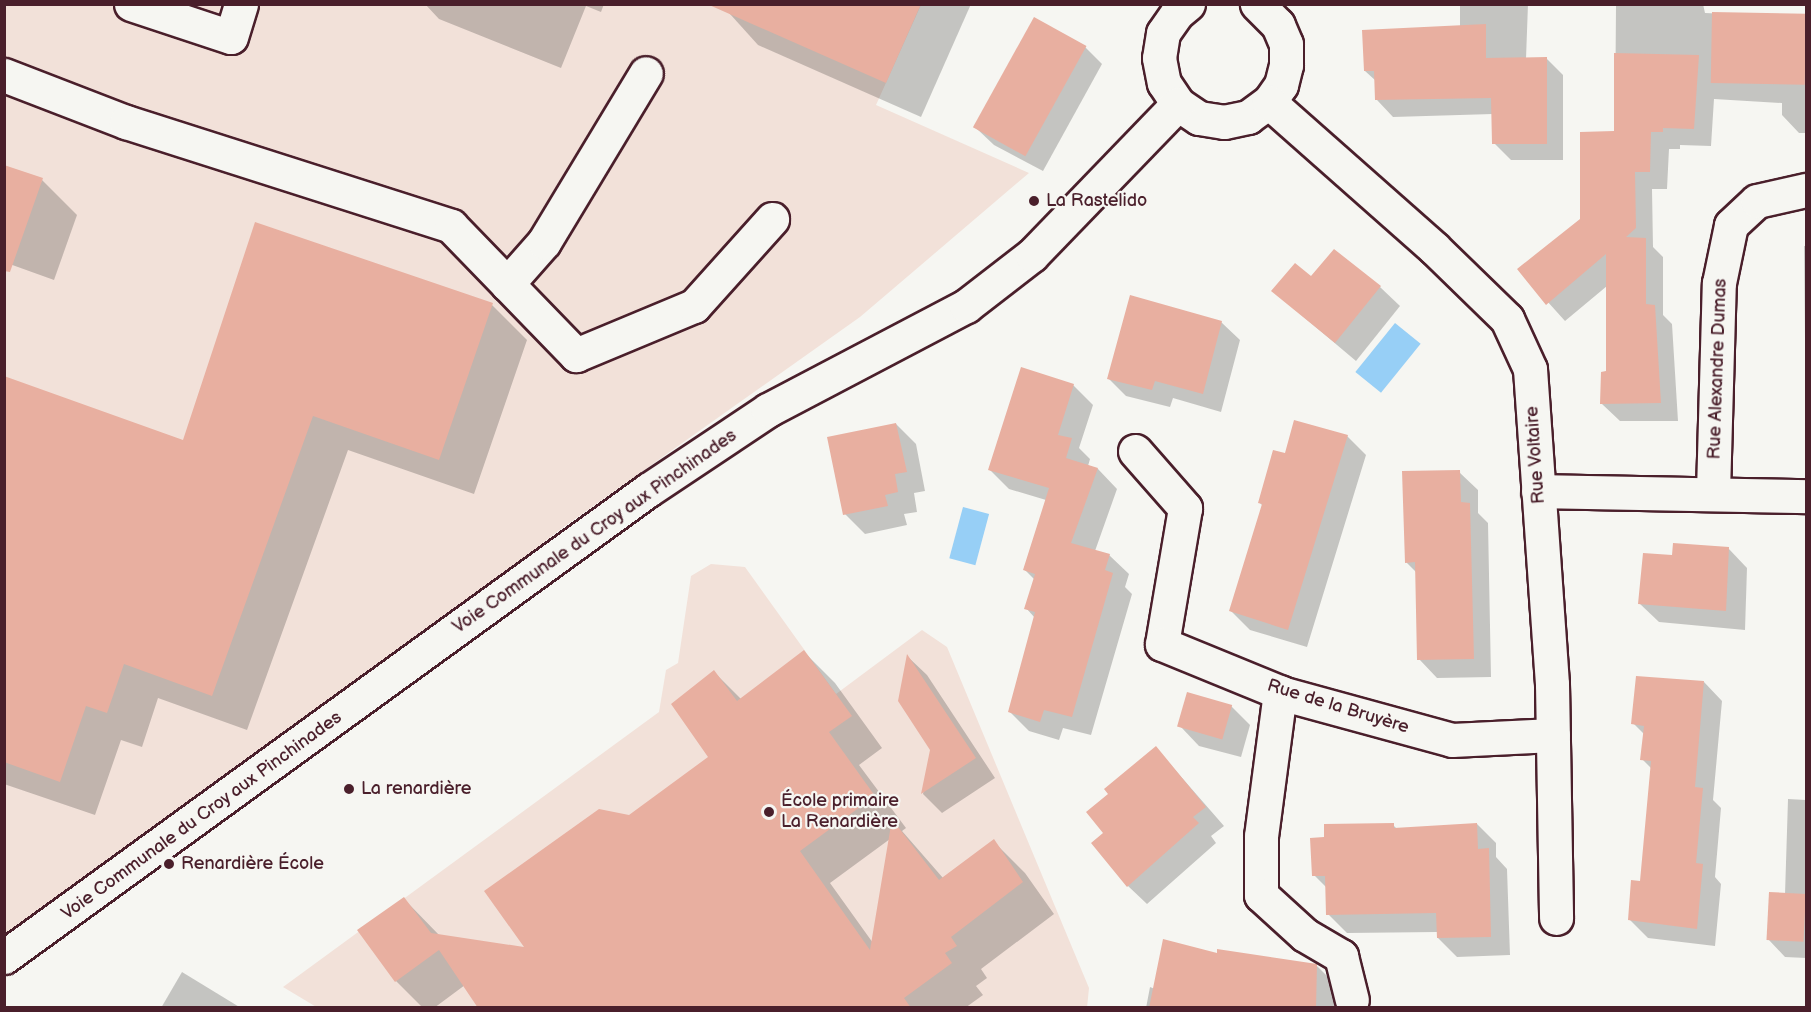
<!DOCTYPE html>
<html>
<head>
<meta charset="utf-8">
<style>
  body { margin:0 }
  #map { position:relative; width:1811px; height:1012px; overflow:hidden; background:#f6f6f2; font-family:"Balsamiq Sans",sans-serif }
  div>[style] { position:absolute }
  .built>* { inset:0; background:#f2e1d9 }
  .water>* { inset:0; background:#97cff6; transform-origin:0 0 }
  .shadow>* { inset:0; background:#0003 }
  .building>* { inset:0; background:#e8afa0; transform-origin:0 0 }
  .roads { filter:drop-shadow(2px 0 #4a1f2b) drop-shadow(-2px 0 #4a1f2b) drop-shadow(0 2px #4a1f2b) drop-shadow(0 -2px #4a1f2b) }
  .minor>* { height:33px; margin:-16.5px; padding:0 16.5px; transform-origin:16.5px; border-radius:16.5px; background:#f6f6f2 }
  .dots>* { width:16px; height:16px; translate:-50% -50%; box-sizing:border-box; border:3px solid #f6f6f2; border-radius:50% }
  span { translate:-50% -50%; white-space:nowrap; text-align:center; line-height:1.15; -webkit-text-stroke:4.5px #f6f6f2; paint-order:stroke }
  .poi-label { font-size:18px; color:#4a1f2b }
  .left { translate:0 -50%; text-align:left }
  .street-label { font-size:18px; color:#4a1f2b }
  .frame { position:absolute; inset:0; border:6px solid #4a1f2b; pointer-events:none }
</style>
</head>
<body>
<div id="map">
  <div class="built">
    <div style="clip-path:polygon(5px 5px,921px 5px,876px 105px,1029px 173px,860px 317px,561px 529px,350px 692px,5px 941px)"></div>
    <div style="clip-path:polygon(711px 564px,745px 567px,836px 694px,922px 630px,947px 647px,1089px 988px,1087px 1008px,318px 1008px,283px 987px,659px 712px,666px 670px,678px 663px,691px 576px)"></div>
  </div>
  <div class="water">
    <div style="left:1395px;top:323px;width:33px;height:63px;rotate:39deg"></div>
    <div style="left:963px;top:507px;width:27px;height:53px;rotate:15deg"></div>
  </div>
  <div class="shadow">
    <div style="clip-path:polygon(425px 4px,604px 4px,601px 12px,586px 6px,561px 68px,439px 19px)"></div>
    <div style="clip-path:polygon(721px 4px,971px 4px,921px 117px,758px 45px)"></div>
    <div style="clip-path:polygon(1460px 4px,1528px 4px,1526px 59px,1546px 58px,1563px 75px,1563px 160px,1511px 160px,1494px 143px,1493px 114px,1393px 117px,1377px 100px,1376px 81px,1365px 71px,1460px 27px)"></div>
    <div style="clip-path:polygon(1616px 4px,1703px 4px,1705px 13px,1783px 16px,1794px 27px,1806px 27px,1806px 133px,1799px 133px,1782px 115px,1782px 103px,1714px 99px,1711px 146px,1680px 145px,1680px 149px,1669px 149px,1667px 189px,1652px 189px,1653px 247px,1663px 257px,1663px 315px,1672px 324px,1678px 421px,1620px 421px,1602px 404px,1608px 372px,1607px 286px,1565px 321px,1519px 270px,1581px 219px,1615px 133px)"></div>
    <div style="clip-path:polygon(1085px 47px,1102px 64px,1043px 171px,994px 145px,976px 128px)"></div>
    <div style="clip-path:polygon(42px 180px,77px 215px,54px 280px,4px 262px)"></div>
    <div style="clip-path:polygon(1804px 246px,1806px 246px,1806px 436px,1806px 435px)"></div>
    <div style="clip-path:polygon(1311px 279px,1380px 287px,1400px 306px,1356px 361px,1273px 291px)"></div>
    <div style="clip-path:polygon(492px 305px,527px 340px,474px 494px,348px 450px,247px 730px,158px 698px,142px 747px,121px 740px,95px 815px,4px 784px,4px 378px,184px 441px)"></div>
    <div style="clip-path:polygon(1221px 322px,1240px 340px,1221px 412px,1173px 398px,1170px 407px,1126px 396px,1108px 378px)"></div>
    <div style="clip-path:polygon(1073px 385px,1093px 405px,1079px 448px,1090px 459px,1088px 466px,1098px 469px,1117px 489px,1095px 551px,1109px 555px,1129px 574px,1125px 587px,1132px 594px,1091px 735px,1063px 728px,1059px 740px,1029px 731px,1010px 712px,1035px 618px,1026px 608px,1035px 580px,1024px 569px,1046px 500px,1009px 489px,990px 470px)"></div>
    <div style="clip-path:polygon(896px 424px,916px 444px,925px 491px,914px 493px,917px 512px,904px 514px,907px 525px,865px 534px,845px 514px)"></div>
    <div style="clip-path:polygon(1347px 436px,1366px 455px,1307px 647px,1250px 630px,1231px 611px,1263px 506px,1260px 503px,1286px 455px)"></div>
    <div style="clip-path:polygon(1459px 472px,1478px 490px,1478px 513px,1488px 523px,1491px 677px,1437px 678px,1419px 659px,1417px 573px,1406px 562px)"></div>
    <div style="clip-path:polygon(1728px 548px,1747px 568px,1745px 630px,1659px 622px,1639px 603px,1674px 556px)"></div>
    <div style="clip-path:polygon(evenodd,804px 652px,835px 683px,882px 748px,859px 765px,906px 828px,902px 831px,943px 878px,993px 841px,1025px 873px,1054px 914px,981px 969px,987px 978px,976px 986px,983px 995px,965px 1008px,481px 1008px,465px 985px,434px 1008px,423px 1008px,396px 981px,404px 899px,440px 936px,527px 949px,629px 817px,710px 758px,714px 672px,741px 699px,804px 652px,890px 839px,873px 943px,830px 883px,890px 839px)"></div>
    <div style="clip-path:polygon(908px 657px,927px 675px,995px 778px,942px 813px,923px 794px,932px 750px)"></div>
    <div style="clip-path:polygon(1704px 682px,1722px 701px,1713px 800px,1721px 808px,1715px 877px,1721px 884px,1715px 946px,1648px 938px,1630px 920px,1641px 882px,1652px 769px,1642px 759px,1644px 734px,1633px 723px)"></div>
    <div style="clip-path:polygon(1231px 706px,1250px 725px,1241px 757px,1199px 746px,1180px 726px)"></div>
    <div style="clip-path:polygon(1156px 748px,1224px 826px,1211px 836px,1216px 843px,1147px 904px,1128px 886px,1105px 833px,1110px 794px)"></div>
    <div style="clip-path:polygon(1806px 791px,1806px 958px,1785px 957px,1768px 939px,1785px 894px,1788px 799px,1806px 800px)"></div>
    <div style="clip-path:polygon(1477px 824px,1496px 843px,1496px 857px,1507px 869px,1510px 955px,1457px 957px,1438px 938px,1438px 932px,1347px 933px,1328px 914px,1327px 888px,1314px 875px,1393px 825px,1397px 829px)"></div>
    <div style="clip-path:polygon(1218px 955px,1316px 965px,1334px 983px,1334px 1008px,1146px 1008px,1150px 987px,1155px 989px)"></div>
    <div style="clip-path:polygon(182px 972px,241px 1008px,161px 1008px)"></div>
  </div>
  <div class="building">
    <div style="clip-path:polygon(707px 4px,921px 4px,886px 83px)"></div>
    <div style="left:1712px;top:12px;width:94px;height:71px;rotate:1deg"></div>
    <div style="left:1034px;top:17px;width:60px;height:126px;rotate:29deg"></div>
    <div style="clip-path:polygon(1486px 24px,1486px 58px,1547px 57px,1547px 144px,1492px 144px,1491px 98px,1375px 100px,1374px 71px,1364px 71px,1362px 30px)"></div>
    <div style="clip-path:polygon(1614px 53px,1699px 55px,1694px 129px,1663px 128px,1663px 132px,1651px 132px,1650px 172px,1635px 172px,1636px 228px,1626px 237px,1646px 238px,1646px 304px,1655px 305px,1661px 403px,1600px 404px,1601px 372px,1606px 371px,1606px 254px,1546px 305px,1517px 269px,1580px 219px,1580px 132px,1614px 131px)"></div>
    <div style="clip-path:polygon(4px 165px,43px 178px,10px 272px,4px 271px)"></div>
    <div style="clip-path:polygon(255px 222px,493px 303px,439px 460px,313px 416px,212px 696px,124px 664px,107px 713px,86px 706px,60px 782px,4px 762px,4px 376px,183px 440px)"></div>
    <div style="clip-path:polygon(1334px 249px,1381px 286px,1335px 343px,1271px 291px,1295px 263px,1311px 276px)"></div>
    <div style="clip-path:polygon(1130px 295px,1222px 321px,1203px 394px,1155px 381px,1152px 390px,1107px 379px)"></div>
    <div style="clip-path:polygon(1021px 367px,1074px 384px,1058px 435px,1072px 438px,1066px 458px,1098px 468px,1071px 543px,1110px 554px,1105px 570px,1113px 573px,1072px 717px,1044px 710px,1040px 722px,1008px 712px,1035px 612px,1024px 609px,1035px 574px,1023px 570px,1049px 488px,988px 470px)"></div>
    <div style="clip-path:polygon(1294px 420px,1348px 435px,1288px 630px,1229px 611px,1262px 504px,1258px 503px,1273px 450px,1285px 453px)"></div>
    <div style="clip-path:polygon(896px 423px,907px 472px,895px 474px,898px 492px,885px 495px,888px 506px,843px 515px,827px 437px)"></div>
    <div style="clip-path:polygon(1460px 470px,1461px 502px,1470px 503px,1474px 659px,1417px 660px,1415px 562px,1405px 563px,1402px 471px)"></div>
    <div style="clip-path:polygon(1673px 543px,1729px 547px,1726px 611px,1638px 604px,1643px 553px,1672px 555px)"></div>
    <div style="clip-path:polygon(804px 650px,852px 716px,829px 732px,875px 796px,800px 851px,870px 950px,892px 819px,939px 880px,994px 839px,1023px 882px,951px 937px,957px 946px,945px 953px,952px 963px,904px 998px,911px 1008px,478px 1008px,439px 950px,395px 982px,357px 930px,404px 897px,431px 933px,524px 947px,484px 891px,599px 809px,629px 815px,708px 757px,671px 704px,714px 670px,737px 701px)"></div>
    <div style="clip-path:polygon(907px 654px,976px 758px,921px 794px,930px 750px,898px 701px)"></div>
    <div style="clip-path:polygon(1636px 676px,1704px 681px,1695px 787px,1703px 788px,1696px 863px,1703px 864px,1697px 929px,1628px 920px,1631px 880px,1640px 881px,1651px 761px,1640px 760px,1644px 726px,1631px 724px)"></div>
    <div style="left:1187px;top:692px;width:47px;height:36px;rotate:16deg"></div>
    <div style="clip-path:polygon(1156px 746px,1206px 807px,1193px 817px,1199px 823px,1127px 887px,1091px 843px,1103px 833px,1086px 812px,1108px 794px,1104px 789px)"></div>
    <div style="clip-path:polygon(1394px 823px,1394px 828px,1477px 823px,1478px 849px,1489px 848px,1491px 937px,1437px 938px,1436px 913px,1326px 915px,1325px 876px,1312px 876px,1310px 838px,1324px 837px,1324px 824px)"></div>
    <div style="left:1769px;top:892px;width:37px;height:48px;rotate:3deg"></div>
    <div style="clip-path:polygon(1163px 939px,1217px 953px,1217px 949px,1317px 964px,1316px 1008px,1149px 1008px)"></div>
  </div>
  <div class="roads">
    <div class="minor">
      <div style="left:131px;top:4px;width:105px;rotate:18.3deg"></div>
      <div style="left:231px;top:37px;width:34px;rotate:-73deg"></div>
      <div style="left:1188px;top:4px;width:14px;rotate:141deg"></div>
      <div style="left:1177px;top:13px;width:24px;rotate:125deg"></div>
      <div style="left:1163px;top:33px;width:25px;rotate:99deg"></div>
      <div style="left:1159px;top:58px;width:25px;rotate:79deg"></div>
      <div style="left:1164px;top:83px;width:25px;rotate:56deg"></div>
      <div style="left:1178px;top:104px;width:25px;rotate:34deg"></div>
      <div style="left:1199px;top:118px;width:25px;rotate:9deg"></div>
      <div style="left:1224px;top:122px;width:25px;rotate:-12deg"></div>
      <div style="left:1248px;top:117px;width:26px;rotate:-36deg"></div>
      <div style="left:1269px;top:102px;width:21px;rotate:-55deg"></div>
      <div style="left:1281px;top:85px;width:21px;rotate:-76deg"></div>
      <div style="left:1286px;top:65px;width:21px;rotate:-90deg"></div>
      <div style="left:1286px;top:44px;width:21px;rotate:-113deg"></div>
      <div style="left:1278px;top:25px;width:30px;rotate:-135deg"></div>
      <div style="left:4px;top:75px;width:131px;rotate:21.1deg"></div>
      <div style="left:126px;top:122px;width:341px;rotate:17.7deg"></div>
      <div style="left:451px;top:226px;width:180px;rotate:45.9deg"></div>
      <div style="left:576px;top:355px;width:128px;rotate:-22.6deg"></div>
      <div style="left:694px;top:306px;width:117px;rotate:-48.1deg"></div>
      <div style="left:1269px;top:102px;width:220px;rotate:41.5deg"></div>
      <div style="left:1434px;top:248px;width:102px;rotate:44.2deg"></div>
      <div style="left:1507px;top:319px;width:55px;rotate:65.3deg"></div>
      <div style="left:1530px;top:369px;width:316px;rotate:86deg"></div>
      <div style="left:1552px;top:684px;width:234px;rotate:89deg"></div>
      <div style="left:507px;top:284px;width:56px;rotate:-48.6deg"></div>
      <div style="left:544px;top:242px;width:197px;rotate:-58.9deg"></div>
      <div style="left:1135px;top:451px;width:76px;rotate:48.7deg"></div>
      <div style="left:1185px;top:508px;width:138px;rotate:99.6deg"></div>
      <div style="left:1162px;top:644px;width:132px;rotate:22.3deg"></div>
      <div style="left:1284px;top:694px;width:174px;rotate:15.3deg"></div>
      <div style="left:1452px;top:740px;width:101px;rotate:-2.8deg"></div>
      <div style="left:1538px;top:491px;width:268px;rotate:1.1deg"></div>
      <div style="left:1713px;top:492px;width:209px;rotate:-88.4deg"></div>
      <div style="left:1719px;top:283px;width:59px;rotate:-78.3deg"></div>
      <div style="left:1731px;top:225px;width:35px;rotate:-43deg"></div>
      <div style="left:1757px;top:201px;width:50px;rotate:-12.7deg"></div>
      <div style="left:1280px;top:692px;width:145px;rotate:97.5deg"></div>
      <div style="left:1261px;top:836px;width:59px;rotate:90deg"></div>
      <div style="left:1261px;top:895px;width:59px;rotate:42.3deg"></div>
      <div style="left:1305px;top:935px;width:42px;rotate:30.3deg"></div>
      <div style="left:1341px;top:956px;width:45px;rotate:76deg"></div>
      <div style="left:4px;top:957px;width:796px;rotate:-35.95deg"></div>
      <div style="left:648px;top:490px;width:144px;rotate:-33.7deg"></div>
      <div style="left:768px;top:410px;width:224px;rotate:-27.7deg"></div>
      <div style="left:966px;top:306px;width:83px;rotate:-37.7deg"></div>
      <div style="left:1032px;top:255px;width:210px;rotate:-46deg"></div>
    </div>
  </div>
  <div class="dots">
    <div style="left:1034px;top:201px;background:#4a1f2b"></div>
    <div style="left:349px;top:789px;background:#4a1f2b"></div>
    <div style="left:769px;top:812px;background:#4a1f2b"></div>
    <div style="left:169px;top:864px;background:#4a1f2b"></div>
  </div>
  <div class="poi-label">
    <span class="left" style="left:1046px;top:201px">La Rastelido</span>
    <span class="left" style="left:361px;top:789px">La renardière</span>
    <span class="left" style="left:781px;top:812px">École primaire<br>La Renardière</span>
    <span class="left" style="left:181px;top:864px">Renardière École</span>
  </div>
  <div class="street-label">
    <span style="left:1718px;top:369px;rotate:-88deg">Rue Alexandre Dumas</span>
    <span style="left:1536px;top:455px;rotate:-94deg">Rue Voltaire</span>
    <span style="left:595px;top:532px;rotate:-35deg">Voie Communale du Croy aux Pinchinades</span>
    <span style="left:1338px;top:707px;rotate:17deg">Rue de la Bruyère</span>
    <span style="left:202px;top:816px;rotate:-36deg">Voie Communale du Croy aux Pinchinades</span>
  </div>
  <div class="frame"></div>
</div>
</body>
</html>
